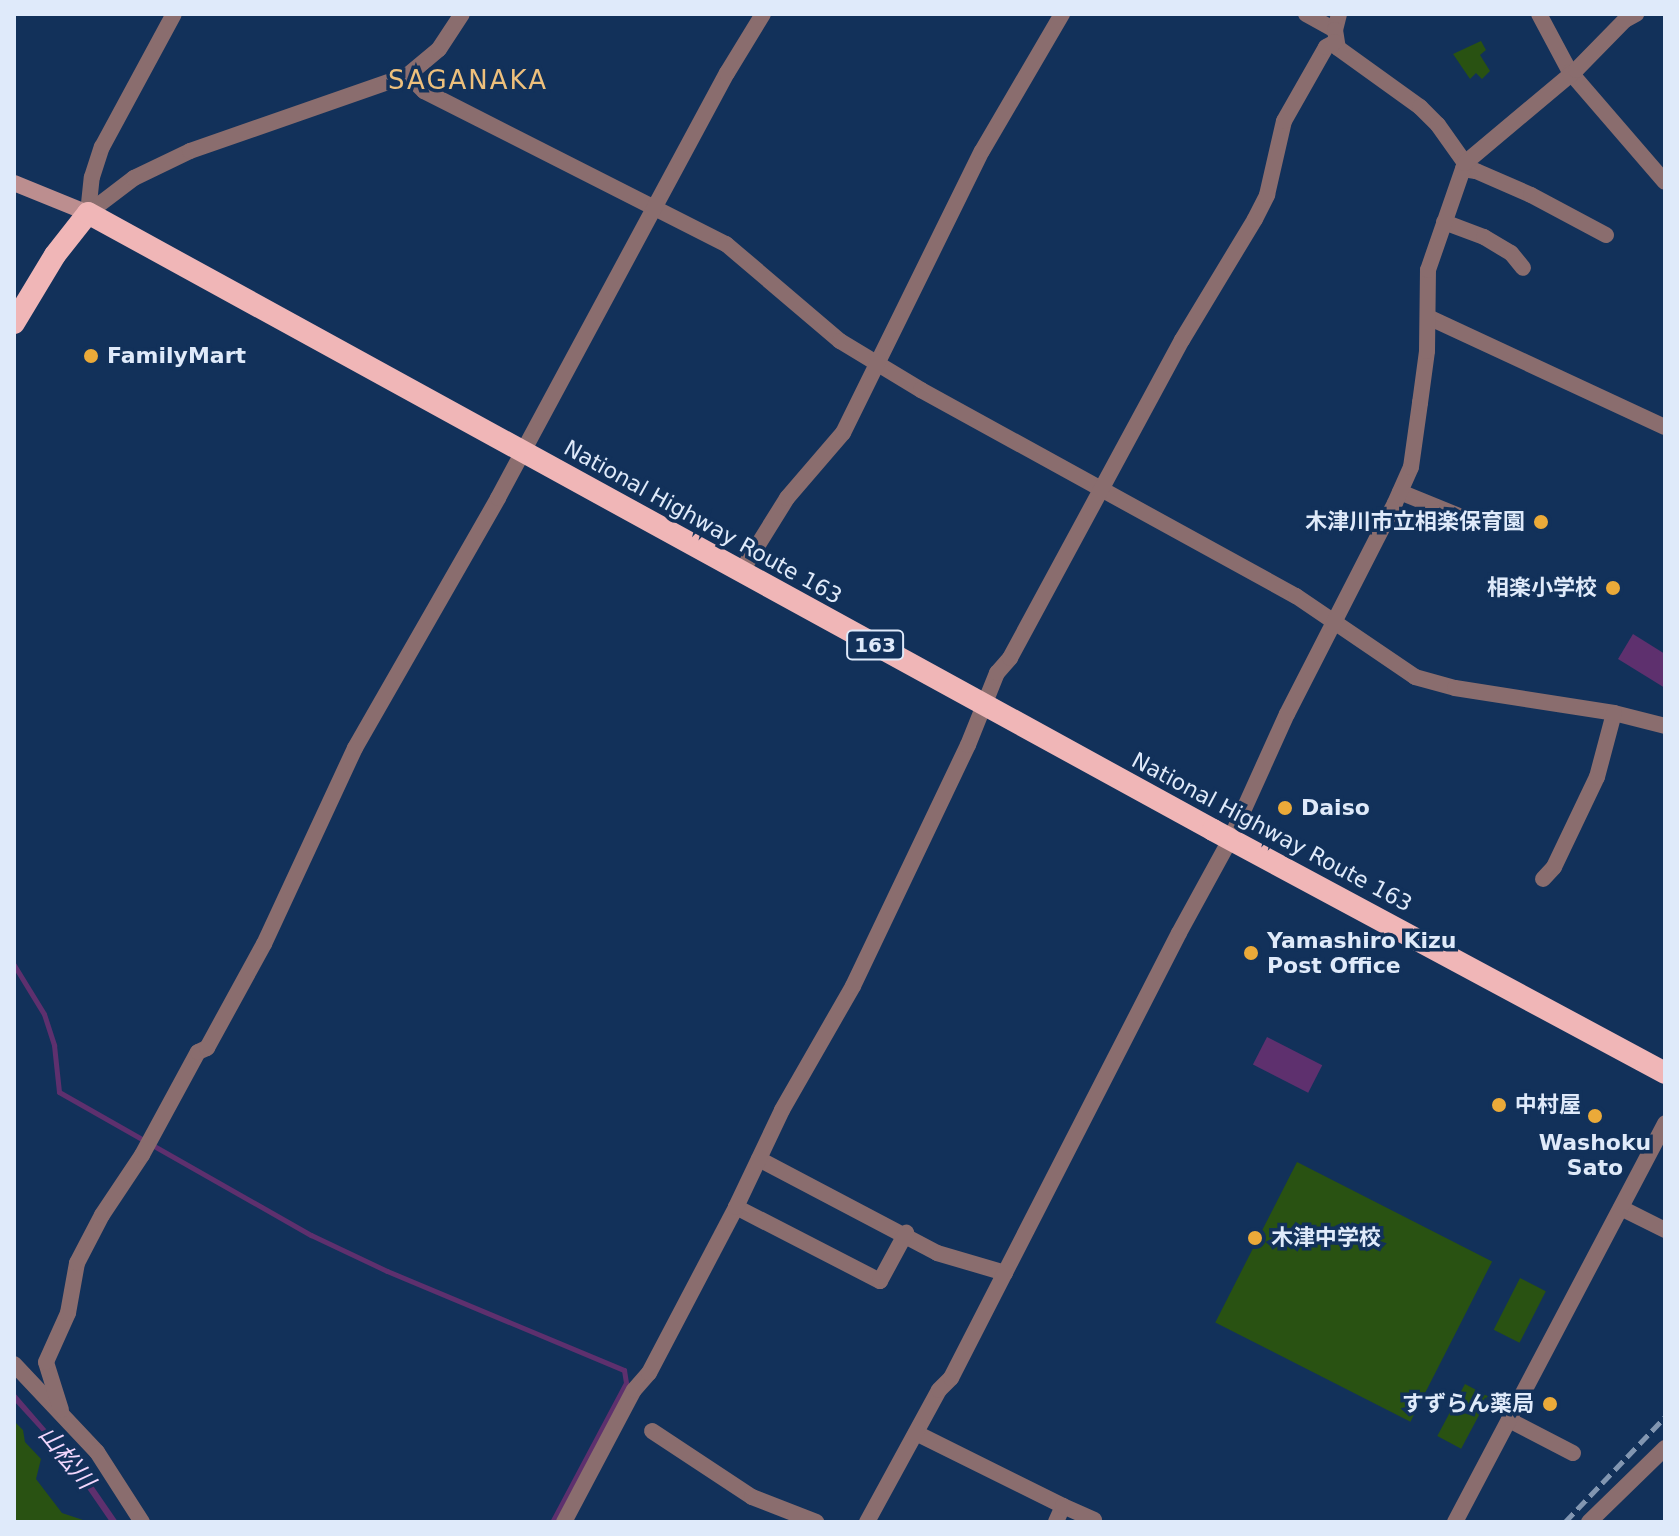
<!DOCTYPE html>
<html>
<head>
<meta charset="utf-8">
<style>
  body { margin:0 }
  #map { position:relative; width:1679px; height:1536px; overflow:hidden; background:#12315a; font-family:"DejaVu Sans","Noto Sans JP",sans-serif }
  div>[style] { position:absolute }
  .green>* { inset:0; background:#295212; transform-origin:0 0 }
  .water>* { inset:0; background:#5e306e; transform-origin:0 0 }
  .stream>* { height:5px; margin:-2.5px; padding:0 2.5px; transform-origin:2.5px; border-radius:2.5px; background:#5e306e }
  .minor>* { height:16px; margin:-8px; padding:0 8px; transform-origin:8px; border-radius:8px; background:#8a6d6e }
  .tertiary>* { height:16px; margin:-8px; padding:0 8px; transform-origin:8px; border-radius:8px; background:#8a6d6e }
  .secondary>* { height:16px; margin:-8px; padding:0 8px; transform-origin:8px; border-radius:8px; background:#bc8e8f }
  .trunk>* { height:22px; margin:-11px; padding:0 11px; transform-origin:11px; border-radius:11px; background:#f0b6b7 }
  .rail>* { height:5px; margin-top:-2.5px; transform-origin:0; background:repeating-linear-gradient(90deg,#8296b1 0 12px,transparent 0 18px) }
  .dots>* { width:22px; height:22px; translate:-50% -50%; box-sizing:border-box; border:4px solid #12315a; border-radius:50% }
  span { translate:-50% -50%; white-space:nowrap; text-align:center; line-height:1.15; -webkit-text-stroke:7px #12315a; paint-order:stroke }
  .shield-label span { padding:2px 6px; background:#12315a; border:2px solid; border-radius:6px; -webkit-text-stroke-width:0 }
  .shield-label { font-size:20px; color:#dfeafa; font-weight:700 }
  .poi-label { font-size:22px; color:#dfeafa; font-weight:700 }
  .left { translate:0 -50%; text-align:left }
  .right { translate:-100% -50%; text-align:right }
  .street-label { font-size:22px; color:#dfeafa }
  .water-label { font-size:24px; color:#f2d7fc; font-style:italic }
  .quarter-label { font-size:26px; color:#eec07c; letter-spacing:2px }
  .frame { position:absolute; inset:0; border:16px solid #dfeafa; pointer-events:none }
</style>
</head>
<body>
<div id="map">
  <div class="green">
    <div style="clip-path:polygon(1481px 41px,1486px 50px,1480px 55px,1490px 71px,1482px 79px,1476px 73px,1470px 79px,1453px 54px)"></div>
    <div style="left:1297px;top:1162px;width:219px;height:180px;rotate:27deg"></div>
    <div style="left:1520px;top:1278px;width:29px;height:58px;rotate:27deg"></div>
    <div style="left:1465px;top:1384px;width:27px;height:59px;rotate:28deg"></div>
    <div style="clip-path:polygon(14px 1421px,23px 1430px,25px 1442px,41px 1459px,36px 1479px,62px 1513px,89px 1522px,14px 1522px)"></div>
  </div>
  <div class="water">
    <div style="clip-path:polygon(1633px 634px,1665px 654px,1665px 688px,1618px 659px)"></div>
    <div style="left:1267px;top:1037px;width:62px;height:31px;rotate:27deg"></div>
    <div style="clip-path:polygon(14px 1392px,85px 1474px,118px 1522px,110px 1522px,66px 1458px,14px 1401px)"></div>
  </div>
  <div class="stream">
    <div style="left:14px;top:965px;width:57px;rotate:58.5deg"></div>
    <div style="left:44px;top:1014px;width:33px;rotate:72deg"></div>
    <div style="left:54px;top:1045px;width:47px;rotate:83.9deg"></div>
    <div style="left:59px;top:1092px;width:290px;rotate:29.6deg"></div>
    <div style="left:311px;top:1235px;width:84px;rotate:25.3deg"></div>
    <div style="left:387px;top:1271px;width:257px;rotate:22.7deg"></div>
    <div style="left:624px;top:1370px;width:13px;rotate:81deg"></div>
    <div style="left:626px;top:1383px;width:157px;rotate:118deg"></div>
  </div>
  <div class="minor">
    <div style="left:1306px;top:14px;width:33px;rotate:29deg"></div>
    <div style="left:1339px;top:14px;width:16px;rotate:104deg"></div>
    <div style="left:1335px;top:30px;width:18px;rotate:81deg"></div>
    <div style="left:1338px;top:48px;width:101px;rotate:35.7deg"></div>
    <div style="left:1420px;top:107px;width:25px;rotate:45deg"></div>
    <div style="left:1438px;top:125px;width:47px;rotate:54.6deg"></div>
    <div style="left:1539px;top:14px;width:66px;rotate:61.9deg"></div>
    <div style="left:1570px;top:72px;width:145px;rotate:49.2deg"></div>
    <div style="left:408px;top:75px;width:23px;rotate:45deg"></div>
    <div style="left:424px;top:91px;width:339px;rotate:26.9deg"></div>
    <div style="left:726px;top:244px;width:150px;rotate:40.4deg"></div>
    <div style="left:840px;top:341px;width:95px;rotate:31.2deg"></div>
    <div style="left:921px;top:390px;width:428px;rotate:28.8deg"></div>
    <div style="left:1296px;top:596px;width:144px;rotate:34.2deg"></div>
    <div style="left:1415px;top:677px;width:41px;rotate:15.4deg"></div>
    <div style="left:1455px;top:688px;width:161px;rotate:8.9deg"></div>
    <div style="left:1614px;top:713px;width:53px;rotate:14.3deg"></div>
    <div style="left:1463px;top:169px;width:13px;rotate:9deg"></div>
    <div style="left:1476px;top:171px;width:60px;rotate:23.6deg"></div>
    <div style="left:1531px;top:195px;width:85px;rotate:28.1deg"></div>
    <div style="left:88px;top:213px;width:36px;rotate:-84deg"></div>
    <div style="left:92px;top:177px;width:32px;rotate:-72deg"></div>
    <div style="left:102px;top:147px;width:151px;rotate:-61.6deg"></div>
    <div style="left:1444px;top:222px;width:43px;rotate:20.6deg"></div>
    <div style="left:1484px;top:237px;width:31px;rotate:31deg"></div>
    <div style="left:1511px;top:253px;width:19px;rotate:51deg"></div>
    <div style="left:1428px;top:317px;width:261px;rotate:24.9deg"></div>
    <div style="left:1400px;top:492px;width:80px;rotate:22.1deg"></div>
    <div style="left:1474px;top:522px;width:10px;rotate:-6deg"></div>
    <div style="left:741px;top:572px;width:87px;rotate:-58.1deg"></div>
    <div style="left:787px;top:498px;width:86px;rotate:-49.3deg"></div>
    <div style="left:843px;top:433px;width:314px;rotate:-63.8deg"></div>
    <div style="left:982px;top:151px;width:159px;rotate:-59.7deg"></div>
    <div style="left:1543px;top:879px;width:16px;rotate:-47deg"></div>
    <div style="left:1554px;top:867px;width:100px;rotate:-64.5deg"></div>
    <div style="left:1597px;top:777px;width:66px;rotate:-75.1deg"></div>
    <div style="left:759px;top:1159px;width:201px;rotate:27.8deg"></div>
    <div style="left:937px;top:1253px;width:71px;rotate:16.4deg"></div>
    <div style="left:736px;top:1207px;width:162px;rotate:27.2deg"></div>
    <div style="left:880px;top:1281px;width:55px;rotate:-61.6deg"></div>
    <div style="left:1621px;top:1208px;width:49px;rotate:26.6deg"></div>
    <div style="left:14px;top:1364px;width:121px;rotate:46.7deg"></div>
    <div style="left:97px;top:1452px;width:83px;rotate:57.3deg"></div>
    <div style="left:61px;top:1410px;width:50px;rotate:-107.4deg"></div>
    <div style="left:46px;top:1362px;width:54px;rotate:-65.8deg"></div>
    <div style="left:68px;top:1313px;width:51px;rotate:-79.8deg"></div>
    <div style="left:77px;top:1263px;width:54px;rotate:-62.5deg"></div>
    <div style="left:102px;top:1215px;width:72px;rotate:-56.3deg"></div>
    <div style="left:142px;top:1155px;width:117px;rotate:-61.5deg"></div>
    <div style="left:198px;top:1052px;width:10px;rotate:-24deg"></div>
    <div style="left:207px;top:1048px;width:119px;rotate:-61.3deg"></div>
    <div style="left:264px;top:944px;width:216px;rotate:-65.1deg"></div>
    <div style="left:355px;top:748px;width:288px;rotate:-60.2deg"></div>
    <div style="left:498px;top:498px;width:483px;rotate:-61.7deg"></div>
    <div style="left:727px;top:73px;width:69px;rotate:-58.6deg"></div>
    <div style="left:1509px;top:1420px;width:72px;rotate:27.3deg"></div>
    <div style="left:652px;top:1431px;width:120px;rotate:33.4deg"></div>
    <div style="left:752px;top:1497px;width:69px;rotate:21.3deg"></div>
    <div style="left:916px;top:1433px;width:164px;rotate:26.4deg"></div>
    <div style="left:1063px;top:1506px;width:17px;rotate:114deg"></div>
    <div style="left:1063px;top:1506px;width:34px;rotate:24deg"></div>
    <div style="left:564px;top:1522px;width:149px;rotate:-62.1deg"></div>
    <div style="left:634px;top:1390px;width:23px;rotate:-49deg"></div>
    <div style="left:649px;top:1373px;width:187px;rotate:-62.3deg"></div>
    <div style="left:736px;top:1207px;width:107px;rotate:-64.6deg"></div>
    <div style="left:782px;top:1110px;width:143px;rotate:-60.2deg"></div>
    <div style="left:853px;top:986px;width:267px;rotate:-64.5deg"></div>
    <div style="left:968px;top:745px;width:78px;rotate:-68.1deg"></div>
    <div style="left:997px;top:673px;width:20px;rotate:-49deg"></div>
    <div style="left:1010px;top:658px;width:362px;rotate:-61.6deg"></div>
    <div style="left:1182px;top:340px;width:141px;rotate:-58.9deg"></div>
    <div style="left:1255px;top:219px;width:27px;rotate:-63deg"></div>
    <div style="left:1267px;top:195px;width:76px;rotate:-77.1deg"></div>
    <div style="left:1284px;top:121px;width:85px;rotate:-60.4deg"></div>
    <div style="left:1326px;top:47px;width:10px;rotate:-29deg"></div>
    <div style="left:867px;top:1522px;width:150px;rotate:-61.4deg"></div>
    <div style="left:939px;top:1390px;width:17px;rotate:-45deg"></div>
    <div style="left:951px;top:1378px;width:500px;rotate:-62.87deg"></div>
    <div style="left:1179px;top:933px;width:106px;rotate:-61.3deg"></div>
    <div style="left:1230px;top:840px;width:138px;rotate:-65.7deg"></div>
    <div style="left:1287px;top:714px;width:237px;rotate:-62.9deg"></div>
    <div style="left:1395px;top:503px;width:39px;rotate:-66deg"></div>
    <div style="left:1411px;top:467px;width:65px;rotate:-82deg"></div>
    <div style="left:1420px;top:403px;width:52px;rotate:-82.3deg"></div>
    <div style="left:1427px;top:351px;width:81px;rotate:-89.3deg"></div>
    <div style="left:1428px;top:270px;width:113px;rotate:-70.9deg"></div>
    <div style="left:1465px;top:163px;width:145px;rotate:-40deg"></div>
    <div style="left:1576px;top:70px;width:70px;rotate:-45.6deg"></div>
    <div style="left:1625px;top:20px;width:13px;rotate:-29deg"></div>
    <div style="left:1589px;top:1522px;width:106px;rotate:-44.2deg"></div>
  </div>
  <div class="tertiary">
    <div style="left:88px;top:213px;width:58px;rotate:-37.3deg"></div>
    <div style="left:134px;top:178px;width:62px;rotate:-25.7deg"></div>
    <div style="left:190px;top:151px;width:231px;rotate:-19.2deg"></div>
    <div style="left:408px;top:75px;width:40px;rotate:-40deg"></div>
    <div style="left:439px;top:49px;width:42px;rotate:-56.7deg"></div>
    <div style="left:1455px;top:1522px;width:451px;rotate:-62.2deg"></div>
  </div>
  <div class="secondary">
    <div style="left:14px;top:183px;width:80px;rotate:22.1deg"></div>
  </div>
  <div class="trunk">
    <div style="left:14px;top:323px;width:79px;rotate:-58.9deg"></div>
    <div style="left:55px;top:255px;width:53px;rotate:-51.8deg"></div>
    <div style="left:88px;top:213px;width:1283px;rotate:28.74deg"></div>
    <div style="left:1213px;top:830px;width:513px;rotate:28.26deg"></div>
  </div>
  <div class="rail">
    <div style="left:1565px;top:1522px;width:145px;rotate:-46.4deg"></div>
  </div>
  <div class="dots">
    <div style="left:91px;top:356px;background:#ebaa39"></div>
    <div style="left:1541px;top:522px;background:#ebaa39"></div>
    <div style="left:1613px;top:588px;background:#ebaa39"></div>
    <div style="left:1285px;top:808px;background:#ebaa39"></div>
    <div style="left:1251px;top:953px;background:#ebaa39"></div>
    <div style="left:1499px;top:1105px;background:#ebaa39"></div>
    <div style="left:1595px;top:1116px;background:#ebaa39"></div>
    <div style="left:1255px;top:1238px;background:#ebaa39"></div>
    <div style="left:1550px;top:1404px;background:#ebaa39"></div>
  </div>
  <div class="shield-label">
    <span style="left:875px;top:645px">163</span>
  </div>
  <div class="poi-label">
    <span class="left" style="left:107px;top:356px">FamilyMart</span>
    <span class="right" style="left:1525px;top:522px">木津川市立相楽保育園</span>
    <span class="right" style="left:1597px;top:588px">相楽小学校</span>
    <span class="left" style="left:1301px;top:808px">Daiso</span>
    <span class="left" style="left:1267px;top:953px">Yamashiro Kizu<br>Post Office</span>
    <span class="left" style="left:1515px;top:1105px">中村屋</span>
    <span style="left:1595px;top:1155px">Washoku<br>Sato</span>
    <span class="left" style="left:1271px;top:1238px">木津中学校</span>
    <span class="right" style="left:1534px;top:1404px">すずらん薬局</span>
  </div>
  <div class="street-label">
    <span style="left:703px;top:522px;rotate:29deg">National Highway Route 163</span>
    <span style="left:1272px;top:832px;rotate:28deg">National Highway Route 163</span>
  </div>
  <div class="water-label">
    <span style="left:66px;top:1458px;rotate:51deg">山松川</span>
  </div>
  <div class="quarter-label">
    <span style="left:468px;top:81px">SAGANAKA</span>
  </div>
  <div class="frame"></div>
</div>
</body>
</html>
